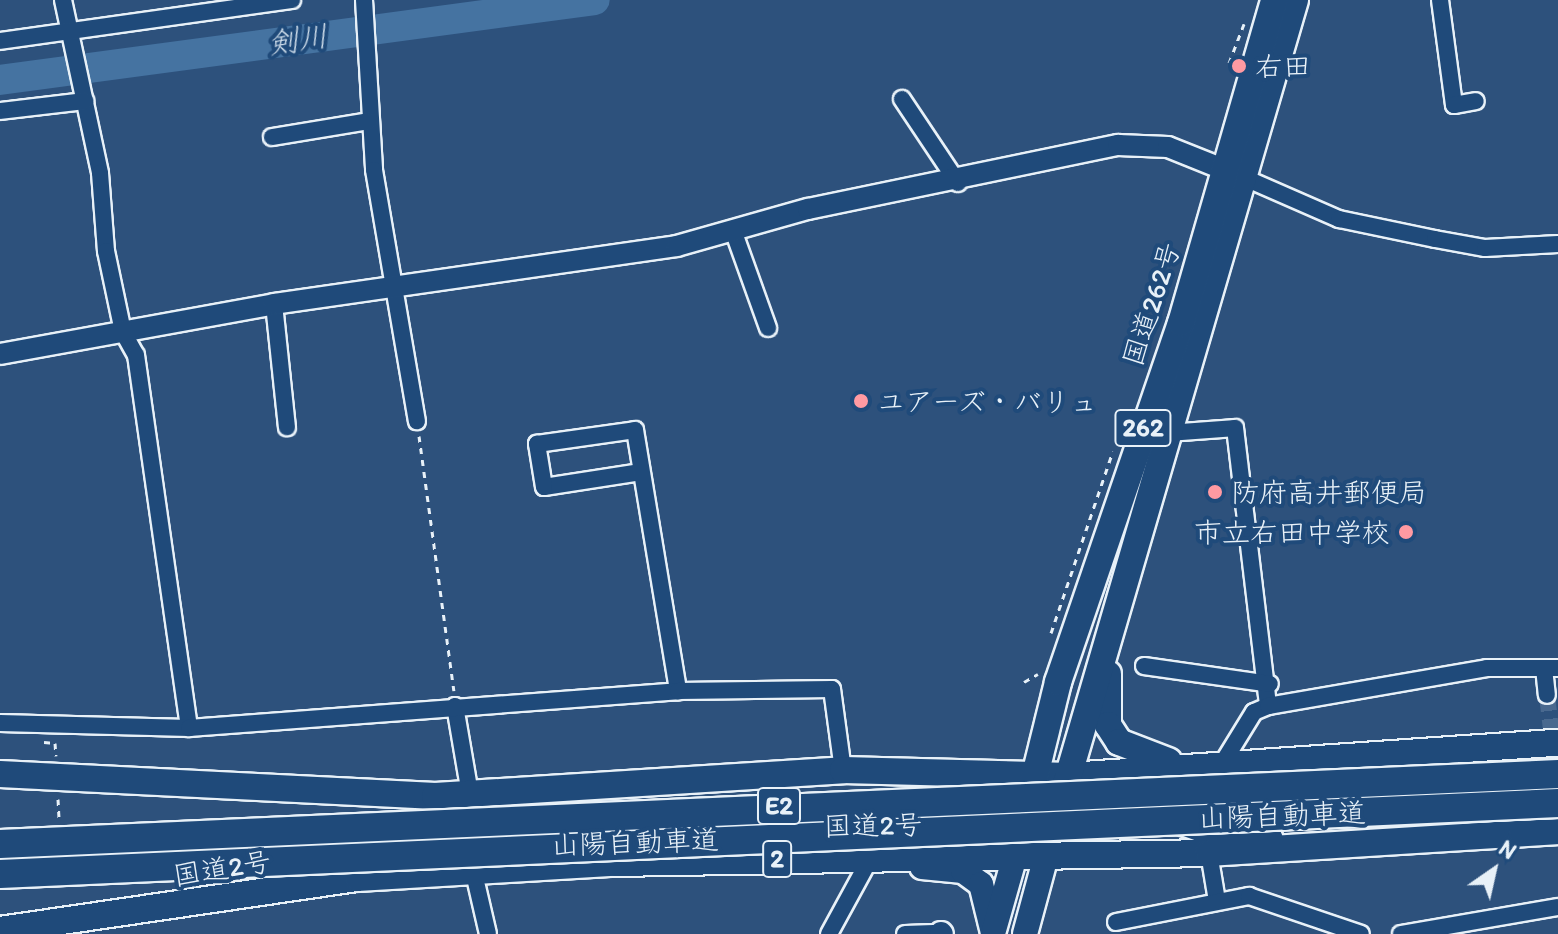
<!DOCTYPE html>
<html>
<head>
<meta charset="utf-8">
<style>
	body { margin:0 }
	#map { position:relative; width:1558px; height:934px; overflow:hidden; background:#2d517c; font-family:Itim,"Klee One",sans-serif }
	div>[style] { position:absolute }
	.river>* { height:30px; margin:-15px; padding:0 15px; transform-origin:15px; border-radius:15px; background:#4573a1 }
	.minor-tunnel>* { height:16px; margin-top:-8px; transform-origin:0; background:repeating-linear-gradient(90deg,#49698f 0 16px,transparent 0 24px) }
	.path>* { height:3px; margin-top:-1.5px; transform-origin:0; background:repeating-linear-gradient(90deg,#e8f1f8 0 6px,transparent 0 12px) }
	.roads { filter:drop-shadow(2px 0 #e8f1f8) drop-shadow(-2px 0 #e8f1f8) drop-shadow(0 2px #e8f1f8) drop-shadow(0 -2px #e8f1f8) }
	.minor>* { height:16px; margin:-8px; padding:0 8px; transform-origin:8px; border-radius:8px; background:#1f4a7a }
	.tertiary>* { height:20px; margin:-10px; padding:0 10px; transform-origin:10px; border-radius:10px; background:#1f4a7a }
	.secondary>* { height:22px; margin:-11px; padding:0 11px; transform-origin:11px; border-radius:11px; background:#1f4a7a }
	.primary>* { height:24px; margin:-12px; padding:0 12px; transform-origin:12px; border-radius:12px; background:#1f4a7a }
	.trunk>* { height:26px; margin:-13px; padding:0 13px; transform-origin:13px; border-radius:13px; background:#1f4a7a }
	.bridges { filter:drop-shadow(2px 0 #e8f1f8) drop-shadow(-2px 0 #e8f1f8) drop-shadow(0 2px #e8f1f8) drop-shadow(0 -2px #e8f1f8) }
	.motorway-bridge>* { height:28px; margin:-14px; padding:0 14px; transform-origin:14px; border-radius:14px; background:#1f4a7a }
	.dots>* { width:22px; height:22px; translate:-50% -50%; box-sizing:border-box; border:4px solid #1f4a7a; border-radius:50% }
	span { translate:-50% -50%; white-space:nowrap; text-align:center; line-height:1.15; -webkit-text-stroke:8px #1f4a7a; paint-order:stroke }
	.shield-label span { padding:2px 6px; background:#1f4a7a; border:2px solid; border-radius:6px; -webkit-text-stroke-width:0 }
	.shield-label { font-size:26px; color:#e8f1f8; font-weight:700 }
	.poi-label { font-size:28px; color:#e8f1f8 }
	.left { translate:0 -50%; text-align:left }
	.right { translate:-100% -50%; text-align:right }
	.street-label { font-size:28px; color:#e8f1f8 }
	.water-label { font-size:30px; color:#d0deeb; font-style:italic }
	.north { position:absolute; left:1454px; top:830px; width:80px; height:80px; -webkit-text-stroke:6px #1f4a7a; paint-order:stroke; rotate:34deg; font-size:22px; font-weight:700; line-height:32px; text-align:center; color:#e8f1f8 }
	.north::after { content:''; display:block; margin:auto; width:28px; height:36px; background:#e8f1f8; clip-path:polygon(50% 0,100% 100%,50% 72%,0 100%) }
</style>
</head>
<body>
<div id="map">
	<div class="river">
		<i style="left:0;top:80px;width:600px;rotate:-7.66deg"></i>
	</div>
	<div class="minor-tunnel">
		<i style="left:1547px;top:695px;width:88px;rotate:83.4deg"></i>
	</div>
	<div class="path">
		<i style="left:1229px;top:63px;width:42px;rotate:-69deg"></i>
		<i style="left:419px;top:436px;width:257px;rotate:82.2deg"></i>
		<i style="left:1051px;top:633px;width:192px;rotate:-71.2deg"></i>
		<i style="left:1024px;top:682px;width:16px;rotate:-30deg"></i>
		<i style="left:44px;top:742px;width:11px;rotate:5deg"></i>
		<i style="left:55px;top:743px;width:13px;rotate:86deg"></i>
		<i style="left:58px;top:799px;width:20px;rotate:87deg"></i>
	</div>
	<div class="roads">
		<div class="minor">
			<i style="left:63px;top:0;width:177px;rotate:77.9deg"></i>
			<i style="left:100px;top:173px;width:78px;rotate:85.6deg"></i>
			<i style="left:106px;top:251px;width:83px;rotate:78.1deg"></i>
			<i style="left:123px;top:332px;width:26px;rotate:61deg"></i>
			<i style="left:136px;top:355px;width:377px;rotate:81.9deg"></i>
			<i style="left:364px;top:0;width:170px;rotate:86.6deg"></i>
			<i style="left:374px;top:170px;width:255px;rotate:80.3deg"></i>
			<i style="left:1440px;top:0;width:106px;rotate:82.4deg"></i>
			<i style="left:1454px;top:105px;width:22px;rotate:-10deg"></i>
			<i style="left:0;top:41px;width:295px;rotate:-8deg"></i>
			<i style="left:902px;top:99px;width:101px;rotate:56.3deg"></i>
			<i style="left:0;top:111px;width:86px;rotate:-6.7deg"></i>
			<i style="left:272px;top:137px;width:99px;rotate:-9.3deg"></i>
			<i style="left:1245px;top:178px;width:103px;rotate:23.6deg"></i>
			<i style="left:1339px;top:219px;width:98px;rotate:11.8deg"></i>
			<i style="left:1435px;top:239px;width:51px;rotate:10.2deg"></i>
			<i style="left:1485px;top:248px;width:73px;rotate:-3.1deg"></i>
			<i style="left:733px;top:230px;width:104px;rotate:70.3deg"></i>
			<i style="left:274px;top:304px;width:124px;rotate:84deg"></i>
			<i style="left:1169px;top:433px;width:66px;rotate:-4.3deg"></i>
			<i style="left:1235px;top:428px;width:280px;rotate:83.2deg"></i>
			<i style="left:641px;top:472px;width:98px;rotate:171.2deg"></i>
			<i style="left:544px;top:487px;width:44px;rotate:-99.2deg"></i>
			<i style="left:537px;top:444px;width:99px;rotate:-8.1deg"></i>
			<i style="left:635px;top:430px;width:265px;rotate:80.6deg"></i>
			<i style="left:1144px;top:666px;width:127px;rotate:8.1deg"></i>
			<i style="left:1544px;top:668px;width:27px;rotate:84deg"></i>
			<i style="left:455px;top:706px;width:77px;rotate:80.3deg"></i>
			<i style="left:0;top:723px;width:189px;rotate:1.5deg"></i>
			<i style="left:189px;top:728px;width:490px;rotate:-4.3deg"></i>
			<i style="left:678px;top:691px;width:154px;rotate:-0.7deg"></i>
			<i style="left:832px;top:689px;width:82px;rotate:82.3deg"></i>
			<i style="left:1222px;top:764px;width:61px;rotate:-58.4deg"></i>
			<i style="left:1254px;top:712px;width:15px;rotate:-23deg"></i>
			<i style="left:1268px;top:706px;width:222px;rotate:-9.8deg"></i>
			<i style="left:1487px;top:668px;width:71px"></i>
			<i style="left:1209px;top:853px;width:49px;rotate:80.5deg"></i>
			<i style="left:476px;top:882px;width:53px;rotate:77deg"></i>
			<i style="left:1116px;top:922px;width:136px;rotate:-11.1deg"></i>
			<i style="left:1249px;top:896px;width:118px;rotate:18.7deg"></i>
			<i style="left:829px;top:934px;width:88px;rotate:-61.4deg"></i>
			<i style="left:905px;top:934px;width:36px;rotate:-2deg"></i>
			<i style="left:1401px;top:934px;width:159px;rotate:-9.8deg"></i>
		</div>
		<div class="tertiary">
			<i style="left:0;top:354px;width:279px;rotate:-10.3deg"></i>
			<i style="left:274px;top:304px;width:407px;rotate:-8.2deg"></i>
			<i style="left:677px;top:246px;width:136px;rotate:-15.8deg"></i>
			<i style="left:808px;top:209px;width:317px;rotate:-11.7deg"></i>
			<i style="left:1118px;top:145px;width:50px;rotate:2.3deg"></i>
			<i style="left:1168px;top:147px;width:75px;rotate:21.8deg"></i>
		</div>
		<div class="secondary">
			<i style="left:941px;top:933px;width:1px;rotate:45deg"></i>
		</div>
		<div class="primary">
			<i style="left:922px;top:867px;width:41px;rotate:5.6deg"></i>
			<i style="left:963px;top:871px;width:22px;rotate:36deg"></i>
			<i style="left:981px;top:884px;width:50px;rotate:76.2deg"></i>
			<i style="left:994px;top:930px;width:77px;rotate:-74.2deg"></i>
			<i style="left:1025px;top:934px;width:81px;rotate:-74.9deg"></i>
		</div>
		<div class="trunk">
			<i style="left:1108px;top:674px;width:51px;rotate:90deg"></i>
			<i style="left:1108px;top:725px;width:20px;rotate:57deg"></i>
			<i style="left:1119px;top:742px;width:53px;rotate:21.2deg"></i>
			<i style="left:0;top:774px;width:436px;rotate:2.9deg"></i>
			<i style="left:435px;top:796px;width:409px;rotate:-3.6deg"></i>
			<i style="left:843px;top:770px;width:226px;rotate:1.5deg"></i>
			<i style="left:1069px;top:776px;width:490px;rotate:-3.9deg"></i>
			<i style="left:1064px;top:791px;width:824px;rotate:-73.72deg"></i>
			<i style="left:1096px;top:792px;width:112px;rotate:19.2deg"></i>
			<i style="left:1202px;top:829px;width:68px;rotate:7.7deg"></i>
			<i style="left:1017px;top:848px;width:171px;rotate:-76.1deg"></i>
			<i style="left:1058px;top:682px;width:379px;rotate:-71.1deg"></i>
			<i style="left:1181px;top:323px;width:336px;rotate:-73.9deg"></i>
			<i style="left:0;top:930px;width:362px;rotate:-8.3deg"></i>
			<i style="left:358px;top:878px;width:256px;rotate:-3.4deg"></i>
			<i style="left:614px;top:863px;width:595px;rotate:-0.96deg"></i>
			<i style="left:1209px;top:853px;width:350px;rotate:-3.6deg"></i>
		</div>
	</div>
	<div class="bridges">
		<div class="motorway-bridge">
			<i style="left:0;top:844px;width:1560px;rotate:-2.57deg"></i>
			<i style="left:0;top:874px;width:1560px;rotate:-2.61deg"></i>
		</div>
	</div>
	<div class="dots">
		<i style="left:1239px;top:66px;background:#ff9aa2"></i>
		<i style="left:861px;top:401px;background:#ff9aa2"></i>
		<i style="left:1215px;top:492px;background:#ff9aa2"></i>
		<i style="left:1406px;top:532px;background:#ff9aa2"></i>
	</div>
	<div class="shield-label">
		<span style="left:1143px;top:428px">262</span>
		<span style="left:779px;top:806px">E2</span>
		<span style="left:777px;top:859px">2</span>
	</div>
	<div class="poi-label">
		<span class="left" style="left:1255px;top:66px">右田</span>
		<span class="left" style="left:877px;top:401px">ユアーズ・バリュ</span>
		<span class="left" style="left:1231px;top:492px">防府高井郵便局</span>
		<span class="right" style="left:1390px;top:532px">市立右田中学校</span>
	</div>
	<div class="street-label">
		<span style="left:1151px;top:304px;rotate:-72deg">国道262号</span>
		<span style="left:1282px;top:815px;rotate:-2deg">山陽自動車道</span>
		<span style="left:873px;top:825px;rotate:-1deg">国道2号</span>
		<span style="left:635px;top:842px;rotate:-2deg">山陽自動車道</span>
		<span style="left:222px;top:868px;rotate:-9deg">国道2号</span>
	</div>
	<div class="water-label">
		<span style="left:298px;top:40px;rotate:-8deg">剣川</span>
	</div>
	<div class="north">N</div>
</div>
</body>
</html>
